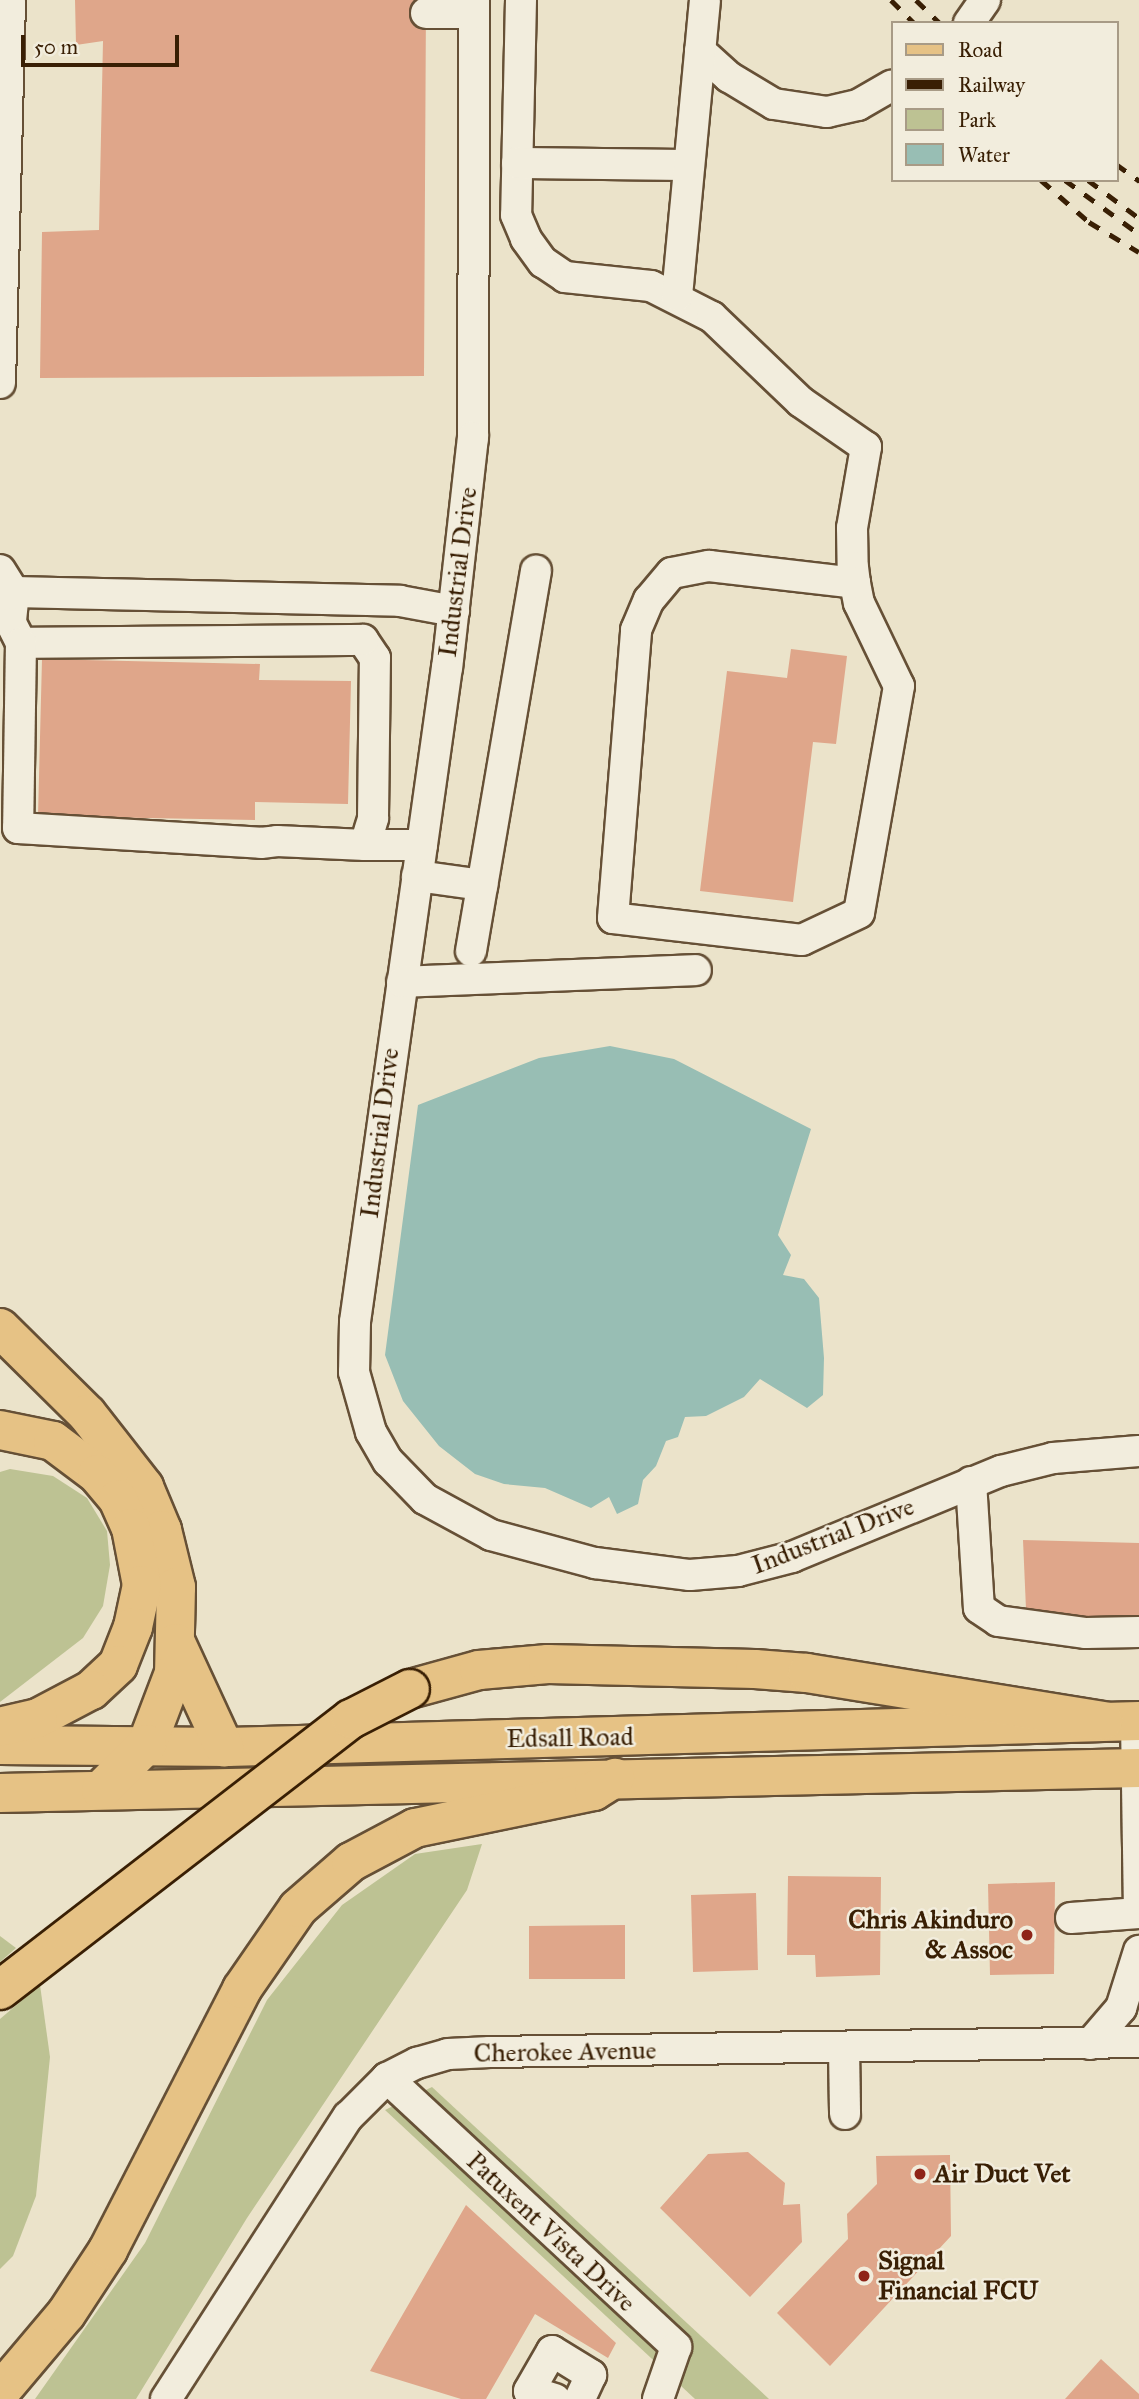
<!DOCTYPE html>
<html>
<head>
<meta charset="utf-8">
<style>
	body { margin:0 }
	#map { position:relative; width:1139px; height:2399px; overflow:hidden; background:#ebe3ca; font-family:"IM FELL Great Primer",serif }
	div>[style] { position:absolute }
	.green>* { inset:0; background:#bdc293 }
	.water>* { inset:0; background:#98beb4 }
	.building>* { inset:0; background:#dfa68a }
	.roads { filter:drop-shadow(2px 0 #665036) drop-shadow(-2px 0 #665036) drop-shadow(0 2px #665036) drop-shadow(0 -2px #665036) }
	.minor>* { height:30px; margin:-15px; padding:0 15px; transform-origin:15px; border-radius:15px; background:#f2eddd }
	.major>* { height:38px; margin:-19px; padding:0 19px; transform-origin:19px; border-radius:19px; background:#e6c285 }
	.highway>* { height:38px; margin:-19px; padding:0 19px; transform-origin:19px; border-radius:19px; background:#e6c285 }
	.rail>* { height:5px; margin-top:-2.5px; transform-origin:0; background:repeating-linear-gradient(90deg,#391f04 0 12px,transparent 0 24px) }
	.bridges { filter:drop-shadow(2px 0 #391f04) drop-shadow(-2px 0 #391f04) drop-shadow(0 2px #391f04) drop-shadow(0 -2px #391f04) }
	.highway-bridge>* { height:38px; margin:-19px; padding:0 19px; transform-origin:19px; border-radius:19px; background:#e6c285 }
	.dots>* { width:19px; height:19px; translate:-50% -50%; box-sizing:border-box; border:4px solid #f2eddd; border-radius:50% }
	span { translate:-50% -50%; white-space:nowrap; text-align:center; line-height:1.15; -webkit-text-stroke:5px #f2eddd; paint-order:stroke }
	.street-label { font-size:26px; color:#391f04 }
	.poi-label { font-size:26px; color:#391f04; font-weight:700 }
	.right { translate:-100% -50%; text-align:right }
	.left { translate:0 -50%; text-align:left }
	.legend { position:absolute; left:891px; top:21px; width:228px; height:161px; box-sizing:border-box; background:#f2eddd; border:2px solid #a89b86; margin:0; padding:9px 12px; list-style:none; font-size:21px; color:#391f04 }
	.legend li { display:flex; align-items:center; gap:14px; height:35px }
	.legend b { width:35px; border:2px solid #a89b86 }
	.scale { position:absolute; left:21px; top:35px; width:158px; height:32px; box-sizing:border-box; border:4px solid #391f04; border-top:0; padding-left:9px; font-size:21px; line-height:24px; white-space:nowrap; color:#391f04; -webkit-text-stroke:5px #f2eddd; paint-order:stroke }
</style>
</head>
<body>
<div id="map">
	<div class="green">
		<i style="clip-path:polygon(10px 1469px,53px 1476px,87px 1498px,107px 1531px,110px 1565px,103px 1606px,83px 1638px,0 1702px,0 1472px)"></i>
		<i style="clip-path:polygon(482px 1844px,467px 1890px,247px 2218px,136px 2399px,35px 2399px,145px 2243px,267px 2000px,342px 1905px,415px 1854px)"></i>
		<i style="clip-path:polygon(0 1936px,16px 1948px,0 1962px)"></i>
		<i style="clip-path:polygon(40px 1985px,50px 2057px,36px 2196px,13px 2256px,0 2269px,0 2019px)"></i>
		<i style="clip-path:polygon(432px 2087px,769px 2399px,695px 2399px,385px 2110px)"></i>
	</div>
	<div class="water">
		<i style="clip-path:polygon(610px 1046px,674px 1059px,811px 1129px,778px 1235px,791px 1255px,783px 1275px,804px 1279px,819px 1298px,824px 1358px,823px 1395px,807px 1408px,760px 1379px,744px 1397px,706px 1416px,685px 1417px,678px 1437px,666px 1441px,656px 1466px,643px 1480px,638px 1504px,617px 1514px,609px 1497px,591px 1508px,545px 1488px,504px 1484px,475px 1474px,439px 1446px,403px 1401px,385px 1355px,418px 1105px,539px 1058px)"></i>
	</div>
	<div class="building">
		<i style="clip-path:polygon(75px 0,426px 0,424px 376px,40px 378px,42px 232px,99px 230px,103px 41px,76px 45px)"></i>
		<i style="clip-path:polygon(791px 649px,847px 656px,836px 744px,813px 742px,793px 902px,700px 891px,727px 671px,787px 678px)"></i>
		<i style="clip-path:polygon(42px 659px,260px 664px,259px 680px,351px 681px,348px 804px,255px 802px,255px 820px,38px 816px)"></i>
		<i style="clip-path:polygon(1023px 1540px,1139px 1543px,1139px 1622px,1097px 1622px,1026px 1609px)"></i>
		<i style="clip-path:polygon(788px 1876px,881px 1877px,880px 1975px,816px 1977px,815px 1955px,787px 1955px)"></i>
		<i style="clip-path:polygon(1055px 1882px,1054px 1974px,990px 1975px,988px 1884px)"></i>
		<i style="clip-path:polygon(756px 1893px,758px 1970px,693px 1972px,691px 1895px)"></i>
		<i style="clip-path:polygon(625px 1925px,625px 1979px,529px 1979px,529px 1926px)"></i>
		<i style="clip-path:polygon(748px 2152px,785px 2183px,783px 2205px,800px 2204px,802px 2242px,750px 2297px,660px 2208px,708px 2154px)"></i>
		<i style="clip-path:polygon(950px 2155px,951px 2236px,830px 2366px,777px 2313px,848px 2239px,847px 2214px,877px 2184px,876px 2156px)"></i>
		<i style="clip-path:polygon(466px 2205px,616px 2343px,608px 2358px,535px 2314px,486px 2399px,461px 2399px,370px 2371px)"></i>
		<i style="clip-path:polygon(1101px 2359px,1139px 2394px,1139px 2399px,1065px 2399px)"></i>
	</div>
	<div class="roads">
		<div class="minor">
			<i style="left:474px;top:0;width:437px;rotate:90.1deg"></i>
			<i style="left:473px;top:437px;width:231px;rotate:96.4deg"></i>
			<i style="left:447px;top:667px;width:661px;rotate:98deg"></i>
			<i style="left:355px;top:1322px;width:50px;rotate:91.1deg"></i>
			<i style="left:354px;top:1372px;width:62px;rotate:74.2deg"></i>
			<i style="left:371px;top:1432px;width:34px;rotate:60deg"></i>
			<i style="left:388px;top:1461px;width:53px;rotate:45.8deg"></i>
			<i style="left:425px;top:1499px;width:75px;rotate:28.6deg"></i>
			<i style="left:491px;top:1535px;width:108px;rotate:15.1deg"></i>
			<i style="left:595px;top:1563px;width:96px;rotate:7.2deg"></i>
			<i style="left:690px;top:1575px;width:48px;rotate:-4.8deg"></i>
			<i style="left:738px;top:1571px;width:56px;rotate:-14.5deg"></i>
			<i style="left:792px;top:1557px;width:226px;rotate:-22.4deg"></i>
			<i style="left:1001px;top:1471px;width:54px;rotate:-14deg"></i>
			<i style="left:1053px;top:1458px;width:86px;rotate:-4.7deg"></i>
			<i style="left:521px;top:0;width:215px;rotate:91.3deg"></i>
			<i style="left:516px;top:215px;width:26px;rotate:67deg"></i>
			<i style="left:526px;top:239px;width:29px;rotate:54deg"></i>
			<i style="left:543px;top:262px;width:27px;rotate:34deg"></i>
			<i style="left:565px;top:277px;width:86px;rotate:6deg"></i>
			<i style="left:651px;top:286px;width:68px;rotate:26.9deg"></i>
			<i style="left:712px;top:317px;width:123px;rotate:43.7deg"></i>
			<i style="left:801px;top:402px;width:79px;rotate:34.7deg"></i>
			<i style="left:866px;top:447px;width:82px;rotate:99.8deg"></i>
			<i style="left:852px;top:528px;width:39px;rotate:89deg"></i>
			<i style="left:853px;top:567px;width:16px;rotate:83deg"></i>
			<i style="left:855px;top:583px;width:20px;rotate:79deg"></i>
			<i style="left:859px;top:603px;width:92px;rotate:64.3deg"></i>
			<i style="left:899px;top:686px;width:230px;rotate:100deg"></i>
			<i style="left:859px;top:913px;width:63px;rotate:154.7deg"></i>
			<i style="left:802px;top:940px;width:190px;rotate:-173.4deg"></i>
			<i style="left:613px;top:918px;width:289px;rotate:-85.4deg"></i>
			<i style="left:636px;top:630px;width:33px;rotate:-67deg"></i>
			<i style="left:649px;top:600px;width:35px;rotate:-50deg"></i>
			<i style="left:672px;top:573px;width:38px;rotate:-11deg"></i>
			<i style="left:709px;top:566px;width:147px;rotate:6.6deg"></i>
			<i style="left:426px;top:13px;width:48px"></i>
			<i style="left:969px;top:23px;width:28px;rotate:-55deg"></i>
			<i style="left:700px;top:51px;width:39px;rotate:42deg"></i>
			<i style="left:729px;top:77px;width:52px;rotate:31deg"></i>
			<i style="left:774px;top:104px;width:54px;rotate:8.6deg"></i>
			<i style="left:827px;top:112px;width:32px;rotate:-13deg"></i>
			<i style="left:858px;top:105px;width:39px;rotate:-30deg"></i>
			<i style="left:517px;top:163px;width:172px;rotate:0.7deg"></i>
			<i style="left:677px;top:296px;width:297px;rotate:-84.6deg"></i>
			<i style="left:0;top:383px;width:383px;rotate:-88.5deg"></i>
			<i style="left:0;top:570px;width:26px;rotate:58deg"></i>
			<i style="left:14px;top:592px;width:386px;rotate:1.3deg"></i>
			<i style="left:400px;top:601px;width:55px;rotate:10.5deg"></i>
			<i style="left:14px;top:592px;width:31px;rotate:96deg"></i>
			<i style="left:11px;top:623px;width:22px;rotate:63deg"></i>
			<i style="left:365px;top:845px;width:28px;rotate:-73deg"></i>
			<i style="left:373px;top:818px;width:160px;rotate:-89.3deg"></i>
			<i style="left:375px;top:658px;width:22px;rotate:-124deg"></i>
			<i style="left:363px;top:640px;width:342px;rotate:179.5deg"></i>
			<i style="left:21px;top:643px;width:185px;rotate:90.9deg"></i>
			<i style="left:18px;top:828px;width:243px;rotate:3.5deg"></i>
			<i style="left:261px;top:843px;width:16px;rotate:-7deg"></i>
			<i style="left:277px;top:841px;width:88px;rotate:2.6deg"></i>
			<i style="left:365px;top:845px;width:57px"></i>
			<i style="left:417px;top:876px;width:66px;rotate:7.9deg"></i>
			<i style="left:471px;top:951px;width:386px;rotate:-80.3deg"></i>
			<i style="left:402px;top:982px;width:294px;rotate:-2.3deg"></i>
			<i style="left:971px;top:1482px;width:126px;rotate:86.4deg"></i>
			<i style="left:979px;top:1608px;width:23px;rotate:34deg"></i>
			<i style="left:998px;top:1621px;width:89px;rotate:7.8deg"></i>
			<i style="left:1086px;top:1633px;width:53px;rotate:-1.1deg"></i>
			<i style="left:1136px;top:1721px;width:185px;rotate:89.1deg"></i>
			<i style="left:1071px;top:1918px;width:68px;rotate:-4.2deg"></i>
			<i style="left:1090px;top:2044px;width:48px;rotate:-49.3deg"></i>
			<i style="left:1121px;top:2008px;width:60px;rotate:-72.5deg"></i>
			<i style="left:844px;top:2048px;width:66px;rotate:89.1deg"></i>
			<i style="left:387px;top:2078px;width:395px;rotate:42.9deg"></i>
			<i style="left:676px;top:2347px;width:55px;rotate:109.1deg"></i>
			<i style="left:166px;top:2399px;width:336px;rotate:-57.2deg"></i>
			<i style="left:348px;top:2117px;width:55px;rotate:-45deg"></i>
			<i style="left:387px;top:2078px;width:34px;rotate:-27deg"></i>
			<i style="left:417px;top:2063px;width:32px;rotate:-16deg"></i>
			<i style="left:448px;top:2054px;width:42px;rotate:-2.7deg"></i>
			<i style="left:490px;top:2052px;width:649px;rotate:-0.88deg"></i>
			<i style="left:555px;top:2399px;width:27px;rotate:-163deg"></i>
			<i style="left:529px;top:2391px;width:46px;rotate:-60.1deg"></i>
			<i style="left:552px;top:2351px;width:46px;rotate:31.6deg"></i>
			<i style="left:591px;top:2375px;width:26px;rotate:115deg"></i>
		</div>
		<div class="major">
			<i style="left:0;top:1745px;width:228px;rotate:0.5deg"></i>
			<i style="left:228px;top:1747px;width:911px;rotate:-1.63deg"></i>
			<i style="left:0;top:1793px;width:1139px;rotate:-1.26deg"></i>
		</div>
		<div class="highway">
			<i style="left:0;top:1328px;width:122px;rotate:44.7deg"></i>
			<i style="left:87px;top:1414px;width:93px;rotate:52deg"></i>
			<i style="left:144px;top:1487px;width:47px;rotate:67.3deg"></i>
			<i style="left:162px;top:1530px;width:59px;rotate:76.2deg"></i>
			<i style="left:176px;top:1587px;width:86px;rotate:91.3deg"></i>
			<i style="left:174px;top:1673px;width:76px;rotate:110.8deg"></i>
			<i style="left:147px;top:1744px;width:65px;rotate:135deg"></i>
			<i style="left:0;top:1430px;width:54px;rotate:11.7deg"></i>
			<i style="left:53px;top:1441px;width:55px;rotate:36.9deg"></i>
			<i style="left:97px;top:1474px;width:33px;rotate:50deg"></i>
			<i style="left:118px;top:1499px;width:32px;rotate:66deg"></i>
			<i style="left:131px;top:1528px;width:58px;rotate:79.1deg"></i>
			<i style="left:142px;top:1585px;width:43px;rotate:102.1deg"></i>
			<i style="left:133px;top:1627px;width:41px;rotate:111.5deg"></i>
			<i style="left:118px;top:1665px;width:37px;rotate:137deg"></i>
			<i style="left:91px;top:1690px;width:60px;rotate:152.2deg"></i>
			<i style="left:38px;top:1718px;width:39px;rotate:167deg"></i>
			<i style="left:176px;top:1643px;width:115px;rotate:65.2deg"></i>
			<i style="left:410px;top:1689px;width:72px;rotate:-15.4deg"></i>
			<i style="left:479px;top:1670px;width:69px;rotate:-5deg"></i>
			<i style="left:548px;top:1664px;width:207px;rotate:1.4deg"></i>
			<i style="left:755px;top:1669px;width:52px;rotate:4.4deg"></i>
			<i style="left:807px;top:1673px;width:300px;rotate:9.2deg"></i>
			<i style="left:0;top:2392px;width:102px;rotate:-49.8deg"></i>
			<i style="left:66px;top:2314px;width:77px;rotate:-56.7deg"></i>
			<i style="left:108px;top:2250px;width:293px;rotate:-62.8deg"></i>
			<i style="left:242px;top:1989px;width:98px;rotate:-55.3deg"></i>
			<i style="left:298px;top:1908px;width:70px;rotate:-41deg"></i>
			<i style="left:351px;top:1862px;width:72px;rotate:-28deg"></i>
			<i style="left:415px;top:1828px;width:183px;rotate:-11.7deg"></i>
			<i style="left:594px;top:1791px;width:25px;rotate:-32deg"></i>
		</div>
	</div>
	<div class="rail">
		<i style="left:891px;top:0;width:33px;rotate:45deg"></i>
		<i style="left:916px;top:0;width:33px;rotate:44deg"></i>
		<i style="left:1116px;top:164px;width:29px;rotate:36deg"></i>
		<i style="left:1041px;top:180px;width:64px;rotate:41.2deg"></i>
		<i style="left:1089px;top:222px;width:58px;rotate:31deg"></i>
		<i style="left:1065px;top:180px;width:92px;rotate:36.1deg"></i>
		<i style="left:1088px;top:180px;width:64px;rotate:36.7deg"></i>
	</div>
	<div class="bridges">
		<div class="highway-bridge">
			<i style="left:0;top:1990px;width:443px;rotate:-37.7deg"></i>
			<i style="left:351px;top:1719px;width:66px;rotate:-27deg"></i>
		</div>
	</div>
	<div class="dots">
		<i style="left:1027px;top:1935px;background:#8f2418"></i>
		<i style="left:920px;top:2174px;background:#8f2418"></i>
		<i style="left:864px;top:2276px;background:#8f2418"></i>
	</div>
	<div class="street-label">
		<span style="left:458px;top:572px;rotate:-83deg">Industrial Drive</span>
		<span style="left:380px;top:1133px;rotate:-83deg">Industrial Drive</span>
		<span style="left:833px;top:1536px;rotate:-21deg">Industrial Drive</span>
		<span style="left:570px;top:1738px;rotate:-1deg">Edsall Road</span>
		<span style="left:565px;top:2052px;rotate:-1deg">Cherokee Avenue</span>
		<span style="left:551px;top:2232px;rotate:43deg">Patuxent Vista Drive</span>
	</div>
	<div class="poi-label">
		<span class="right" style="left:1013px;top:1935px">Chris Akinduro<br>&amp; Assoc</span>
		<span class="left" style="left:934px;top:2174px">Air Duct Vet</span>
		<span class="left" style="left:878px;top:2276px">Signal<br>Financial FCU</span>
	</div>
	<ul class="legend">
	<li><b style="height:9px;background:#e6c285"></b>Road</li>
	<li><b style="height:9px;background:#391f04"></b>Railway</li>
	<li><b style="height:19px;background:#bdc293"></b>Park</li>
	<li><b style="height:19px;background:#98beb4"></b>Water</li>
	</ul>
	<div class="scale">50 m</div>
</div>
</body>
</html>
